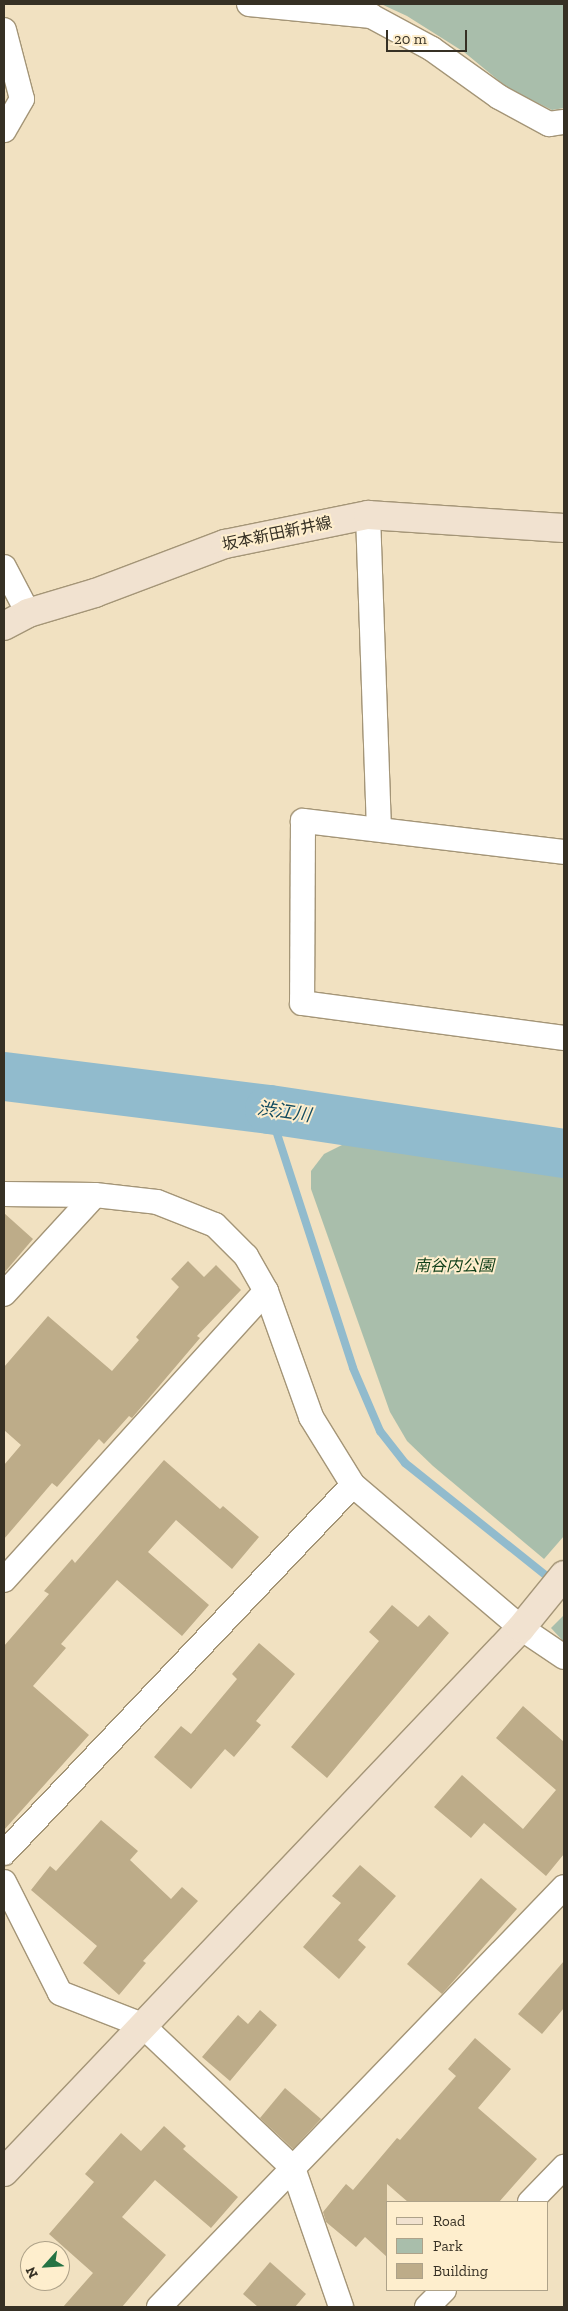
<!DOCTYPE html>
<html>
<head>
<meta charset="utf-8">
<style>
	body { margin:0 }
	#map { position:relative; width:568px; height:2311px; overflow:hidden; background:#f1e1c1; font-family:"Zilla Slab","Noto Sans JP",serif }
	div>[style] { position:absolute }
	.green>* { inset:0; background:#a9beab }
	.stream>* { height:8px; margin:-4px; padding:0 4px; transform-origin:4px; border-radius:4px; background:#91bbcd }
	.river>* { height:49px; margin:-24.5px; padding:0 24.5px; transform-origin:24.5px; border-radius:24.5px; background:#91bbcd }
	.building>* { inset:0; background:#bdac89 }
	.roads { filter:drop-shadow(1px 0 #a49577) drop-shadow(-1px 0 #a49577) drop-shadow(0 1px #a49577) drop-shadow(0 -1px #a49577) }
	.street>* { height:24px; margin:-12px; padding:0 12px; transform-origin:12px; border-radius:12px; background:#fff }
	.secondary>* { height:28px; margin:-14px; padding:0 14px; transform-origin:14px; border-radius:14px; background:#f1e2d0 }
	span { translate:-50% -50%; white-space:nowrap; text-align:center; line-height:1.15; -webkit-text-stroke:4px #feeecd; paint-order:stroke }
	.street-label { font-size:16px; color:#363024 }
	.park-label { font-size:16px; color:#103f19; font-style:italic }
	.water-label { font-size:18px; color:#124b5f; font-style:italic }
	.frame { position:absolute; inset:0; border:5px solid #363024; pointer-events:none }
	.legend { position:absolute; left:386px; top:2201px; width:162px; height:90px; box-sizing:border-box; background:#feeecd; border:1px solid #aea289; margin:0; padding:6px 9px; list-style:none; font-size:15px; color:#363024 }
	.legend li { display:flex; align-items:center; gap:10px; height:25px }
	.legend b { width:25px; border:1px solid #aea289 }
	.north { position:absolute; left:20px; top:2241px; width:50px; height:50px; box-sizing:border-box; background:#feeecd; border:1px solid #aea289; border-radius:50%; rotate:244deg; font-size:14px; font-weight:700; line-height:20px; text-align:center; color:#363024 }
	.north::after { content:''; display:block; margin:auto; width:18px; height:22px; background:#257343; clip-path:polygon(50% 0,100% 100%,50% 72%,0 100%) }
	.scale { position:absolute; left:386px; top:30px; width:81px; height:22px; box-sizing:border-box; border:2px solid #363024; border-top:0; padding-left:6px; font-size:15px; line-height:18px; white-space:nowrap; color:#363024; -webkit-text-stroke:4px #feeecd; paint-order:stroke }
</style>
</head>
<body>
<div id="map">
	<div class="green">
		<i style="clip-path:polygon(381px 4px,564px 4px,564px 108px,552px 110px,509px 89px,464px 52px,407px 16px)"></i>
		<i style="clip-path:polygon(356px 1138px,564px 1169px,564px 1536px,544px 1559px,433px 1466px,407px 1441px,390px 1412px,311px 1189px,311px 1171px,324px 1154px)"></i>
		<i style="clip-path:polygon(564px 1615px,564px 1642px,551px 1628px)"></i>
	</div>
	<div class="stream">
		<i style="left:269px;top:1109px;width:272px;rotate:72deg"></i>
		<i style="left:353px;top:1368px;width:69px;rotate:66.8deg"></i>
		<i style="left:380px;top:1431px;width:41px;rotate:52deg"></i>
		<i style="left:405px;top:1463px;width:189px;rotate:38.6deg"></i>
	</div>
	<div class="river">
		<i style="left:4px;top:1076px;width:267px;rotate:7.1deg"></i>
		<i style="left:269px;top:1109px;width:298px;rotate:8.5deg"></i>
	</div>
	<div class="building">
		<i style="clip-path:polygon(4px 1213px,33px 1239px,4px 1273px)"></i>
		<i style="clip-path:polygon(188px 1261px,204px 1277px,216px 1265px,241px 1290px,197px 1336px,200px 1338px,132px 1418px,129px 1416px,104px 1444px,99px 1439px,57px 1487px,52px 1483px,4px 1539px,4px 1465px,21px 1445px,4px 1430px,4px 1367px,48px 1316px,112px 1371px,139px 1340px,136px 1337px,179px 1287px,171px 1279px)"></i>
		<i style="clip-path:polygon(164px 1460px,220px 1509px,223px 1506px,259px 1537px,232px 1569px,176px 1520px,148px 1552px,209px 1605px,182px 1636px,117px 1580px,61px 1644px,66px 1648px,33px 1686px,89px 1735px,4px 1830px,4px 1646px,49px 1594px,44px 1591px,72px 1559px,75px 1563px)"></i>
		<i style="clip-path:polygon(392px 1605px,418px 1627px,429px 1615px,449px 1633px,327px 1778px,291px 1747px,379px 1641px,369px 1632px)"></i>
		<i style="clip-path:polygon(259px 1643px,295px 1674px,256px 1721px,261px 1725px,234px 1757px,225px 1749px,191px 1789px,154px 1757px,181px 1726px,191px 1734px,237px 1679px,232px 1674px)"></i>
		<i style="clip-path:polygon(523px 1706px,564px 1742px,564px 1854px,546px 1876px,484px 1823px,471px 1838px,434px 1807px,462px 1775px,523px 1829px,556px 1790px,496px 1738px)"></i>
		<i style="clip-path:polygon(101px 1820px,138px 1851px,130px 1860px,171px 1899px,182px 1887px,198px 1901px,143px 1961px,146px 1963px,119px 1995px,83px 1963px,97px 1946px,31px 1890px,50px 1866px,56px 1871px)"></i>
		<i style="clip-path:polygon(360px 1865px,396px 1896px,358px 1940px,366px 1947px,339px 1979px,303px 1947px,341px 1903px,332px 1896px)"></i>
		<i style="clip-path:polygon(481px 1878px,517px 1909px,442px 1994px,407px 1964px)"></i>
		<i style="clip-path:polygon(564px 1961px,564px 2008px,542px 2034px,518px 2014px)"></i>
		<i style="clip-path:polygon(260px 2010px,277px 2025px,230px 2081px,202px 2057px,238px 2015px,248px 2024px)"></i>
		<i style="clip-path:polygon(475px 2038px,511px 2069px,478px 2108px,537px 2159px,499px 2202px,408px 2202px,387px 2184px,387px 2257px,365px 2237px,356px 2247px,326px 2222px,323px 2212px,346px 2184px,353px 2190px,397px 2138px,400px 2140px,456px 2076px,448px 2069px)"></i>
		<i style="clip-path:polygon(285px 2088px,321px 2119px,293px 2149px,260px 2118px)"></i>
		<i style="clip-path:polygon(164px 2126px,186px 2146px,183px 2149px,238px 2197px,211px 2228px,155px 2180px,122px 2217px,166px 2255px,122px 2307px,63px 2307px,93px 2273px,49px 2234px,94px 2182px,85px 2174px,121px 2133px,141px 2151px)"></i>
		<i style="clip-path:polygon(270px 2262px,306px 2294px,295px 2307px,258px 2307px,243px 2294px)"></i>
	</div>
	<div class="roads">
		<div class="street">
			<i style="left:249px;top:4px;width:123px;rotate:5.6deg"></i>
			<i style="left:371px;top:16px;width:69px;rotate:28.4deg"></i>
			<i style="left:432px;top:49px;width:82px;rotate:35.6deg"></i>
			<i style="left:499px;top:97px;width:57px;rotate:28.4deg"></i>
			<i style="left:549px;top:124px;width:15px;rotate:-8deg"></i>
			<i style="left:4px;top:30px;width:71px;rotate:75.4deg"></i>
			<i style="left:22px;top:99px;width:36px;rotate:120deg"></i>
			<i style="left:368px;top:515px;width:314px;rotate:88deg"></i>
			<i style="left:4px;top:567px;width:52px;rotate:62.4deg"></i>
			<i style="left:564px;top:852px;width:263px;rotate:-173.2deg"></i>
			<i style="left:303px;top:821px;width:182px;rotate:90.3deg"></i>
			<i style="left:302px;top:1003px;width:264px;rotate:7.6deg"></i>
			<i style="left:4px;top:1194px;width:91px;rotate:0.6deg"></i>
			<i style="left:95px;top:1195px;width:62px;rotate:6.4deg"></i>
			<i style="left:157px;top:1202px;width:62px;rotate:21.6deg"></i>
			<i style="left:215px;top:1225px;width:44px;rotate:45deg"></i>
			<i style="left:246px;top:1256px;width:40px;rotate:60.3deg"></i>
			<i style="left:266px;top:1291px;width:134px;rotate:70.3deg"></i>
			<i style="left:311px;top:1417px;width:80px;rotate:58.3deg"></i>
			<i style="left:353px;top:1485px;width:221px;rotate:40.4deg"></i>
			<i style="left:521px;top:1628px;width:52px;rotate:34deg"></i>
			<i style="left:4px;top:1294px;width:134px;rotate:-47.4deg"></i>
			<i style="left:4px;top:1580px;width:390px;rotate:-47.8deg"></i>
			<i style="left:4px;top:1853px;width:507px;rotate:-46.52deg"></i>
			<i style="left:4px;top:1882px;width:124px;rotate:63.2deg"></i>
			<i style="left:60px;top:1993px;width:88px;rotate:21.3deg"></i>
			<i style="left:142px;top:2025px;width:208px;rotate:43.4deg"></i>
			<i style="left:293px;top:2168px;width:147px;rotate:70.9deg"></i>
			<i style="left:530px;top:2202px;width:49px;rotate:-45.8deg"></i>
			<i style="left:159px;top:2307px;width:583px;rotate:-46.04deg"></i>
			<i style="left:427px;top:2307px;width:24px;rotate:-45deg"></i>
		</div>
		<div class="secondary">
			<i style="left:4px;top:626px;width:27px;rotate:-28deg"></i>
			<i style="left:28px;top:613px;width:70px;rotate:-16.6deg"></i>
			<i style="left:95px;top:593px;width:139px;rotate:-20.7deg"></i>
			<i style="left:225px;top:544px;width:146px;rotate:-11.5deg"></i>
			<i style="left:368px;top:515px;width:196px;rotate:3.8deg"></i>
			<i style="left:4px;top:2172px;width:750px;rotate:-46.46deg"></i>
			<i style="left:521px;top:1628px;width:68px;rotate:-50.9deg"></i>
		</div>
	</div>
	<div class="street-label">
		<span style="left:277px;top:534px;rotate:-12deg">坂本新田新井線</span>
	</div>
	<div class="park-label">
		<span style="left:454px;top:1266px">南谷内公園</span>
	</div>
	<div class="water-label">
		<span style="left:284px;top:1112px;rotate:8deg">渋江川</span>
	</div>
	<div class="frame"></div>
	<ul class="legend">
	<li><b style="height:6px;background:#f1e2d0"></b>Road</li>
	<li><b style="height:14px;background:#a9beab"></b>Park</li>
	<li><b style="height:14px;background:#bdac89"></b>Building</li>
	</ul>
	<div class="north">N</div>
	<div class="scale">20 m</div>
</div>
</body>
</html>
